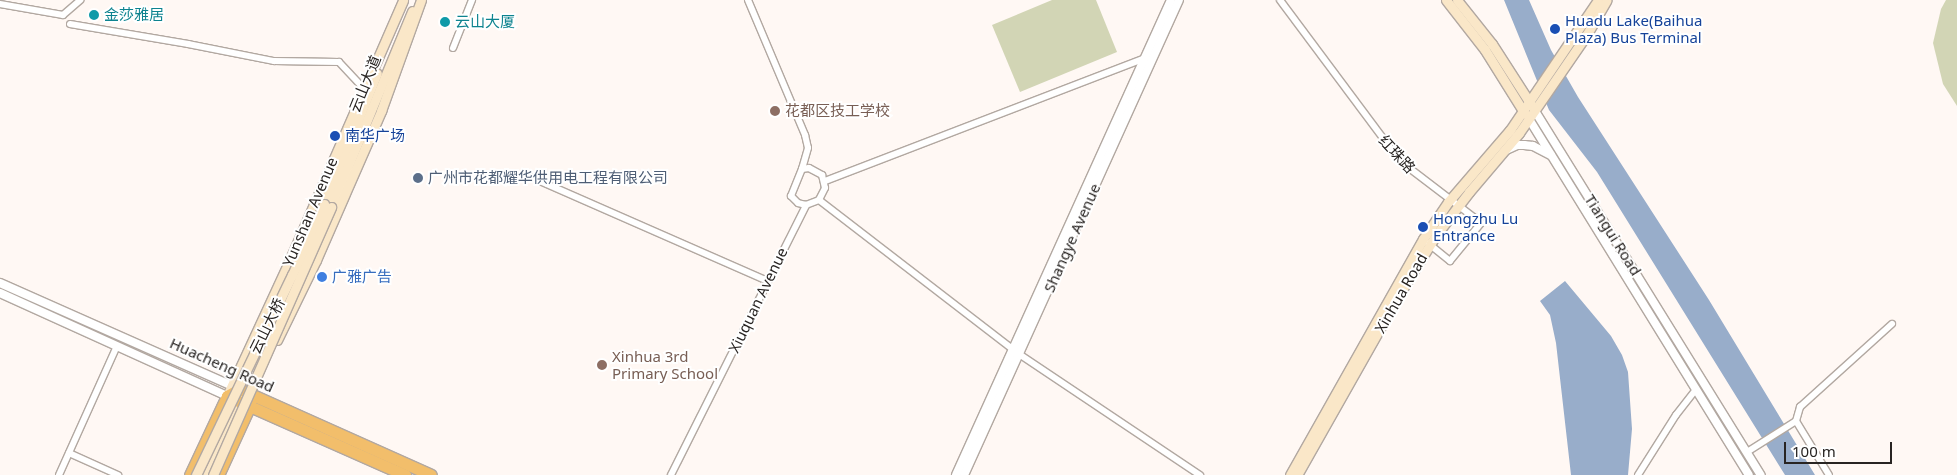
<!DOCTYPE html>
<html>
<head>
<meta charset="utf-8">
<style>
	body { margin:0 }
	#map { position:relative; width:1957px; height:475px; overflow:hidden; background:#fff8f4; font-family:"Noto Sans","Noto Sans SC",sans-serif }
	div>[style] { position:absolute }
	.green>* { inset:0; background:#d2d5b5 }
	.water>* { inset:0; background:#98adca }
	.roads { filter:drop-shadow(1px 0 #b2a8a1) drop-shadow(-1px 0 #b2a8a1) drop-shadow(0 1px #b2a8a1) drop-shadow(0 -1px #b2a8a1) }
	.minor>* { height:6px; margin:-3px; padding:0 3px; transform-origin:3px; border-radius:3px; background:#fff }
	.tertiary>* { height:8px; margin:-4px; padding:0 4px; transform-origin:4px; border-radius:4px; background:#fff }
	.secondary>* { height:9px; margin:-4.5px; padding:0 4.5px; transform-origin:4.5px; border-radius:4.5px; background:#fae7c8 }
	.trunk>* { height:11px; margin:-5.5px; padding:0 5.5px; transform-origin:5.5px; border-radius:5.5px; background:#f2be6b }
	.bridges { filter:drop-shadow(1px 0 #b2a8a1) drop-shadow(-1px 0 #b2a8a1) drop-shadow(0 1px #b2a8a1) drop-shadow(0 -1px #b2a8a1) }
	.secondary-bridge>* { height:9px; margin:-4.5px; padding:0 4.5px; transform-origin:4.5px; border-radius:4.5px; background:#fae7c8 }
	.dots>* { width:14px; height:14px; translate:-50% -50%; box-sizing:border-box; border:2px solid #fff; border-radius:50% }
	span { translate:-50% -50%; white-space:nowrap; text-align:center; line-height:1.15; -webkit-text-stroke:4px #fff; paint-order:stroke }
	.culture-label { font-size:15px; color:#0d838f }
	.left { translate:0 -50%; text-align:left }
	.transit-label { font-size:15px; color:#164399 }
	.street-label { font-size:15px; color:#282422 }
	.education-label { font-size:15px; color:#785e54 }
	.service-label { font-size:15px; color:#4e5e75 }
	.shop-label { font-size:15px; color:#366cbe }
	.scale { position:absolute; left:1784px; top:442px; width:108px; height:22px; box-sizing:border-box; border:2px solid #282422; border-top:0; padding-left:6px; font-size:15px; line-height:18px; white-space:nowrap; color:#282422; -webkit-text-stroke:4px #fff; paint-order:stroke }
</style>
</head>
<body>
<div id="map">
	<div class="green">
		<i style="clip-path:polygon(1052px 0,1096px 0,1117px 52px,1020px 92px,992px 25px)"></i>
		<i style="clip-path:polygon(1946px 0,1957px 0,1957px 106px,1943px 84px,1933px 43px,1941px 9px)"></i>
	</div>
	<div class="water">
		<i style="clip-path:polygon(1504px 0,1529px 0,1551px 50px,1578px 97px,1709px 300px,1815px 475px,1785px 475px,1597px 172px,1549px 110px)"></i>
		<i style="clip-path:polygon(1565px 281px,1611px 336px,1622px 355px,1628px 372px,1632px 429px,1628px 475px,1571px 475px,1556px 343px,1550px 315px,1540px 301px)"></i>
	</div>
	<div class="roads">
		<div class="minor">
			<i style="left:748px;top:0;width:147px;rotate:67.1deg"></i>
			<i style="left:805px;top:135px;width:13px;rotate:77deg"></i>
			<i style="left:808px;top:148px;width:22px;rotate:106deg"></i>
			<i style="left:1280px;top:0;width:201px;rotate:53.3deg"></i>
			<i style="left:1400px;top:161px;width:102px;rotate:37.4deg"></i>
			<i style="left:1481px;top:223px;width:49px;rotate:129.2deg"></i>
			<i style="left:1450px;top:261px;width:28px;rotate:-141deg"></i>
			<i style="left:0;top:4px;width:64px;rotate:9.9deg"></i>
			<i style="left:63px;top:15px;width:23px;rotate:-41deg"></i>
			<i style="left:70px;top:24px;width:120px;rotate:9.6deg"></i>
			<i style="left:188px;top:44px;width:88px;rotate:11.2deg"></i>
			<i style="left:274px;top:61px;width:65px;rotate:0.9deg"></i>
			<i style="left:339px;top:62px;width:37px;rotate:47deg"></i>
			<i style="left:453px;top:48px;width:52px;rotate:-68.4deg"></i>
			<i style="left:809px;top:168px;width:15px;rotate:28deg"></i>
			<i style="left:822px;top:175px;width:13px;rotate:77deg"></i>
			<i style="left:825px;top:188px;width:13px;rotate:117deg"></i>
			<i style="left:819px;top:200px;width:14px;rotate:159deg"></i>
			<i style="left:806px;top:205px;width:8px;rotate:-166deg"></i>
			<i style="left:798px;top:203px;width:10px;rotate:-135deg"></i>
			<i style="left:791px;top:196px;width:29px;rotate:-68deg"></i>
			<i style="left:802px;top:169px;width:7px;rotate:-8deg"></i>
			<i style="left:526px;top:175px;width:264px;rotate:23.7deg"></i>
			<i style="left:825px;top:181px;width:344px;rotate:-21deg"></i>
			<i style="left:819px;top:200px;width:252px;rotate:37.6deg"></i>
			<i style="left:1019px;top:354px;width:218px;rotate:33.8deg"></i>
			<i style="left:1796px;top:421px;width:63px;rotate:58.6deg"></i>
			<i style="left:1747px;top:452px;width:58px;rotate:-32.3deg"></i>
			<i style="left:1796px;top:421px;width:15px;rotate:-74deg"></i>
			<i style="left:1800px;top:407px;width:124px;rotate:-42.1deg"></i>
			<i style="left:69px;top:453px;width:54px;rotate:24.2deg"></i>
			<i style="left:59px;top:475px;width:141px;rotate:-65.8deg"></i>
			<i style="left:671px;top:475px;width:302px;rotate:-63.4deg"></i>
			<i style="left:1638px;top:475px;width:71px;rotate:-57.7deg"></i>
			<i style="left:1676px;top:415px;width:33px;rotate:-52deg"></i>
		</div>
		<div class="tertiary">
			<i style="left:1535px;top:111px;width:428px;rotate:58.2deg"></i>
			<i style="left:1529px;top:119px;width:418px;rotate:58.3deg"></i>
			<i style="left:1506px;top:150px;width:12px;rotate:-24deg"></i>
			<i style="left:1517px;top:145px;width:7px"></i>
			<i style="left:1524px;top:145px;width:9px;rotate:6deg"></i>
			<i style="left:1533px;top:146px;width:20px;rotate:27deg"></i>
			<i style="left:0;top:283px;width:257px;rotate:23.9deg"></i>
			<i style="left:0;top:293px;width:249px;rotate:24.4deg"></i>
			<i style="left:956px;top:475px;width:521px;rotate:-65.65deg"></i>
			<i style="left:964px;top:475px;width:521px;rotate:-65.65deg"></i>
		</div>
		<div class="secondary">
			<i style="left:1446px;top:0;width:63px;rotate:52deg"></i>
			<i style="left:1485px;top:50px;width:75px;rotate:58deg"></i>
			<i style="left:1457px;top:0;width:56px;rotate:51.5deg"></i>
			<i style="left:1492px;top:44px;width:74px;rotate:57.2deg"></i>
			<i style="left:324px;top:204px;width:141px;rotate:-68deg"></i>
			<i style="left:331px;top:207px;width:212px;rotate:-67.5deg"></i>
			<i style="left:277px;top:340px;width:89px;rotate:-64deg"></i>
			<i style="left:316px;top:260px;width:163px;rotate:-66.4deg"></i>
			<i style="left:381px;top:111px;width:118px;rotate:-70.2deg"></i>
			<i style="left:227px;top:396px;width:143px;rotate:-65.2deg"></i>
			<i style="left:287px;top:266px;width:290px;rotate:-66.4deg"></i>
			<i style="left:207px;top:475px;width:84px;rotate:-64.7deg"></i>
			<i style="left:1290px;top:475px;width:271px;rotate:-60.6deg"></i>
			<i style="left:1423px;top:239px;width:45px;rotate:-56deg"></i>
			<i style="left:1448px;top:202px;width:95px;rotate:-49.3deg"></i>
			<i style="left:1510px;top:130px;width:157px;rotate:-55.9deg"></i>
			<i style="left:1297px;top:475px;width:215px;rotate:-60.5deg"></i>
			<i style="left:1403px;top:288px;width:62px;rotate:-58.1deg"></i>
			<i style="left:1436px;top:235px;width:54px;rotate:-52.5deg"></i>
			<i style="left:1469px;top:192px;width:77px;rotate:-49.7deg"></i>
			<i style="left:1519px;top:133px;width:120px;rotate:-55.5deg"></i>
			<i style="left:1587px;top:34px;width:39px;rotate:-60deg"></i>
		</div>
		<div class="trunk">
			<i style="left:227px;top:396px;width:195px;rotate:23.9deg"></i>
			<i style="left:190px;top:475px;width:87px;rotate:-64.9deg"></i>
			<i style="left:227px;top:396px;width:14px;rotate:-30deg"></i>
			<i style="left:239px;top:389px;width:210px;rotate:24.1deg"></i>
			<i style="left:218px;top:475px;width:77px;rotate:-65.4deg"></i>
			<i style="left:250px;top:405px;width:6px;rotate:-90deg"></i>
		</div>
	</div>
	<div class="bridges">
		<div class="secondary-bridge">
			<i style="left:196px;top:475px;width:222px;rotate:-64.4deg"></i>
			<i style="left:292px;top:275px;width:78px;rotate:-65.7deg"></i>
			<i style="left:213px;top:475px;width:293px;rotate:-66.2deg"></i>
		</div>
	</div>
	<div class="dots">
		<i style="left:94px;top:15px;background:#0f9aa8"></i>
		<i style="left:445px;top:22px;background:#0f9aa8"></i>
		<i style="left:1555px;top:29px;background:#1a4fb4"></i>
		<i style="left:775px;top:111px;background:#8d6e63"></i>
		<i style="left:335px;top:136px;background:#1a4fb4"></i>
		<i style="left:418px;top:178px;background:#5c6f8a"></i>
		<i style="left:1423px;top:227px;background:#1a4fb4"></i>
		<i style="left:322px;top:277px;background:#3f7fe0"></i>
		<i style="left:602px;top:365px;background:#8d6e63"></i>
	</div>
	<div class="culture-label">
		<span class="left" style="left:104px;top:15px">金莎雅居</span>
		<span class="left" style="left:455px;top:22px">云山大厦</span>
	</div>
	<div class="transit-label">
		<span class="left" style="left:1565px;top:29px">Huadu Lake(Baihua<br>Plaza) Bus Terminal</span>
		<span class="left" style="left:345px;top:136px">南华广场</span>
		<span class="left" style="left:1433px;top:227px">Hongzhu Lu<br>Entrance</span>
	</div>
	<div class="street-label">
		<span style="left:365px;top:84px;rotate:-68deg">云山大道</span>
		<span style="left:1397px;top:154px;rotate:47deg">红珠路</span>
		<span style="left:310px;top:212px;rotate:-67deg">Yunshan Avenue</span>
		<span style="left:1613px;top:235px;rotate:58deg">Tiangui Road</span>
		<span style="left:1072px;top:238px;rotate:-66deg">Shangye Avenue</span>
		<span style="left:1401px;top:293px;rotate:-60deg">Xinhua Road</span>
		<span style="left:758px;top:300px;rotate:-64deg">Xiuquan Avenue</span>
		<span style="left:267px;top:326px;rotate:-64deg">云山大桥</span>
		<span style="left:222px;top:365px;rotate:24deg">Huacheng Road</span>
	</div>
	<div class="education-label">
		<span class="left" style="left:785px;top:111px">花都区技工学校</span>
		<span class="left" style="left:612px;top:365px">Xinhua 3rd<br>Primary School</span>
	</div>
	<div class="service-label">
		<span class="left" style="left:428px;top:178px">广州市花都耀华供用电工程有限公司</span>
	</div>
	<div class="shop-label">
		<span class="left" style="left:332px;top:277px">广雅广告</span>
	</div>
	<div class="scale">100 m</div>
</div>
</body>
</html>
